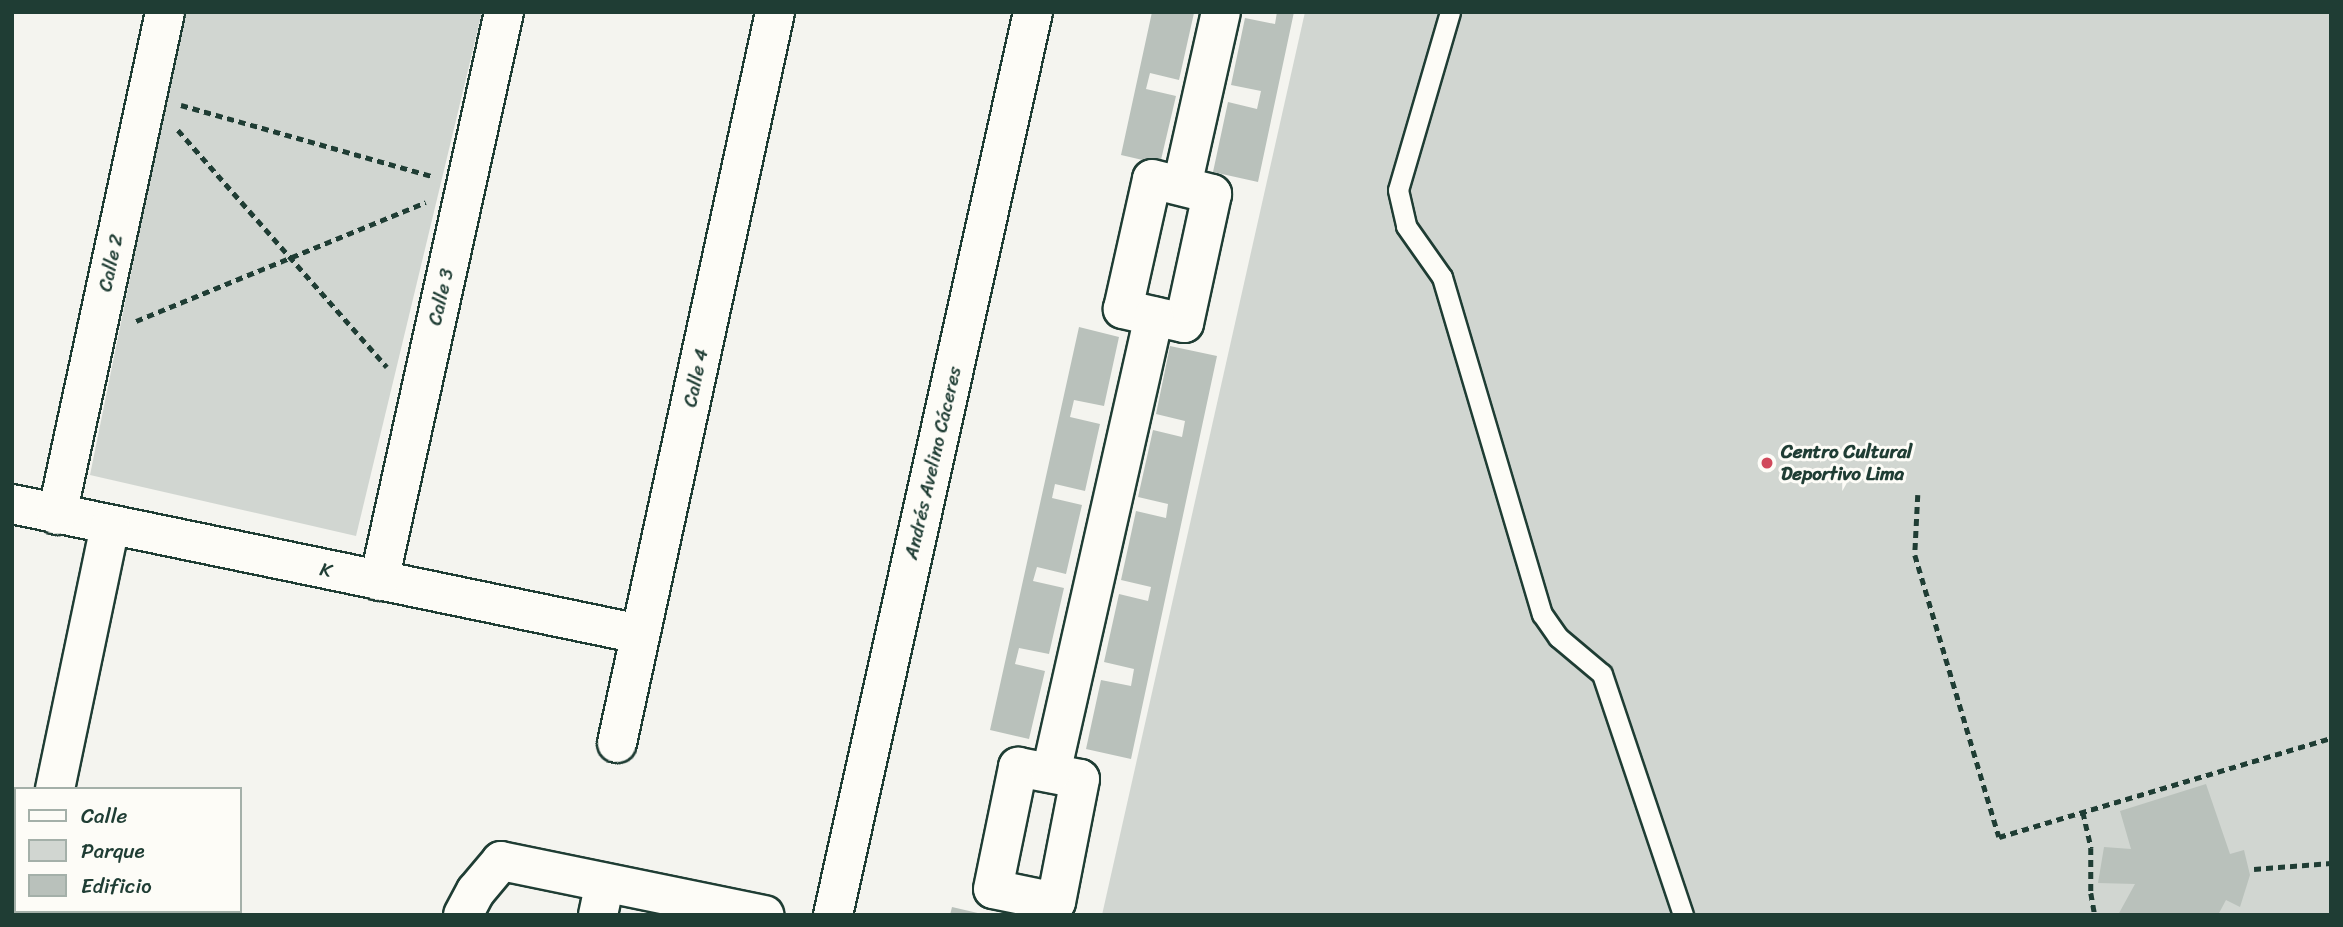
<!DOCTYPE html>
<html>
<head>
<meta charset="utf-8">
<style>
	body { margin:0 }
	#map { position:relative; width:2343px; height:927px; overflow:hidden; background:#f4f4ef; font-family:Sriracha,sans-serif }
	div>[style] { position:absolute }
	.green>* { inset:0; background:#d1d6d1 }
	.building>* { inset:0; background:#b9c1bb }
	.path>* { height:4.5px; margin-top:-2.25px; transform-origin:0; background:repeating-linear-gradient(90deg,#1f3d34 0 7px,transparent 0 12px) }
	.roads { filter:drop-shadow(2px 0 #1f3d34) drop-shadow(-2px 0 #1f3d34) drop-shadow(0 2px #1f3d34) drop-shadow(0 -2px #1f3d34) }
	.service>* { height:19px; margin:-9.5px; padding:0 9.5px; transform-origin:9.5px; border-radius:9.5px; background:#fdfcf7 }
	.minor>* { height:38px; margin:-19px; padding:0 19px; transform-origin:19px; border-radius:19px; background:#fdfcf7 }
	.dots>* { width:19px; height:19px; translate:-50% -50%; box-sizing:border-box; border:4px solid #fdfcf7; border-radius:50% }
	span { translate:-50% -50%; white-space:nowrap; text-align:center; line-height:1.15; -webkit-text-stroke:6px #fdfcf7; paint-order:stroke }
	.street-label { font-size:19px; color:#1f3d34 }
	.poi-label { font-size:19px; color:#1f3d34; font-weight:700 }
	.left { translate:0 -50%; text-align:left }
	.frame { position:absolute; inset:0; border:14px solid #1f3d34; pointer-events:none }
	.legend { position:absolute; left:14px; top:787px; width:228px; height:126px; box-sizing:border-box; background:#fdfcf7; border:2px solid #a4b0a9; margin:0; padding:9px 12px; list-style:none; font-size:21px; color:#1f3d34 }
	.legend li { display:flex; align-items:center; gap:14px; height:35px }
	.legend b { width:35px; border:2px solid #a4b0a9 }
</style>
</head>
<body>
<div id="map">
	<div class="green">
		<i style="clip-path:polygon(184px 12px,482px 12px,356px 536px,90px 475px)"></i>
		<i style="clip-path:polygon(1305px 12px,2331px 12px,2331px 915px,1102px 915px)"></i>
	</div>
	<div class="building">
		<i style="clip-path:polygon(1152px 12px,1194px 13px,1179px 80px,1150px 73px,1146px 89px,1176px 96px,1160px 164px,1121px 155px)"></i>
		<i style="clip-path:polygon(1277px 12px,1294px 12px,1258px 182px,1213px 172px,1228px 102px,1257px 109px,1261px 91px,1231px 85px,1245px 18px,1275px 24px)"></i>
		<i style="clip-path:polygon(1079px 327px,1119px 337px,1104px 406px,1074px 400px,1070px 417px,1100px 424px,1085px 491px,1055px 484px,1052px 498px,1082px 505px,1066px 574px,1037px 567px,1033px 581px,1064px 588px,1049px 654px,1019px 648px,1015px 664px,1045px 671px,1029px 739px,990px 730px)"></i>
		<i style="clip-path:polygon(1170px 346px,1217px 356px,1131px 759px,1086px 749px,1101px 680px,1131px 686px,1134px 669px,1104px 662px,1119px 594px,1148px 601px,1151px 587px,1121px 580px,1136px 511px,1166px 518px,1168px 504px,1138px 497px,1153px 430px,1182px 437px,1185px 421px,1156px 414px)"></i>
		<i style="clip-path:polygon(2206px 784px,2230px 854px,2244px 850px,2250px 875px,2240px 907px,2226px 900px,2218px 915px,2118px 915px,2135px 884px,2098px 883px,2104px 847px,2131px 849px,2120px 811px)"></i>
		<i style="clip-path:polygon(952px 907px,982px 914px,982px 915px,950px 915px)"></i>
	</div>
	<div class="path">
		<i style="left:181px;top:105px;width:261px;rotate:15.8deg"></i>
		<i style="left:178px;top:130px;width:316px;rotate:48.6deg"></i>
		<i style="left:136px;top:321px;width:313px;rotate:-22.3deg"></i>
		<i style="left:1918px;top:495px;width:60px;rotate:92.9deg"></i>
		<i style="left:1915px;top:555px;width:294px;rotate:73.4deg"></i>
		<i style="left:1999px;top:837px;width:346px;rotate:-16.6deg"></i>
		<i style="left:2083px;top:812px;width:37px;rotate:77deg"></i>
		<i style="left:2091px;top:848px;width:45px;rotate:90deg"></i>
		<i style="left:2091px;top:893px;width:22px;rotate:80deg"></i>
		<i style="left:2254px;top:869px;width:77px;rotate:-4.5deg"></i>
	</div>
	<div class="roads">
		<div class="service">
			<i style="left:1450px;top:12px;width:185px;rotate:106.3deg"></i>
			<i style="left:1398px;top:190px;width:37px;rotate:77deg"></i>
			<i style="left:1406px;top:226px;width:62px;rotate:54.8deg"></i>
			<i style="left:1442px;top:277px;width:352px;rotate:73.5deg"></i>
			<i style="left:1542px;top:614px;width:28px;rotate:55deg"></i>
			<i style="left:1558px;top:637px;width:57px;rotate:40.1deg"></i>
			<i style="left:1602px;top:674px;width:254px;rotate:71.4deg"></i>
		</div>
		<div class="minor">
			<i style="left:1152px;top:179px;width:62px;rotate:14deg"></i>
			<i style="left:1212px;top:194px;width:132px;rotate:102.2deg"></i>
			<i style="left:1184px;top:323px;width:63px;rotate:-167.1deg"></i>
			<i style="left:1123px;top:309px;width:133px;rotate:-77.4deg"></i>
			<i style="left:1182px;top:186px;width:178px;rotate:-77.4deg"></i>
			<i style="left:12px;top:504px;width:641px;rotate:11.7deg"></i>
			<i style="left:57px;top:515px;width:514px;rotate:-77.88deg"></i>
			<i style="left:379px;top:581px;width:583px;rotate:-77.61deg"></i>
			<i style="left:617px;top:743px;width:748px;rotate:-77.8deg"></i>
			<i style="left:1018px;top:767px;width:63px;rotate:11deg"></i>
			<i style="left:1080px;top:779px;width:125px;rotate:101deg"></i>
			<i style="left:1056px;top:902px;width:64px;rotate:-168.3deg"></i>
			<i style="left:993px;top:889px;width:125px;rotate:-78.4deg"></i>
			<i style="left:1051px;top:773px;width:468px;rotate:-77.3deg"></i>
			<i style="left:55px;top:789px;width:269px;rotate:-78.2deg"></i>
			<i style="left:29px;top:915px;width:4px;rotate:-76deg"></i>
			<i style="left:463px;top:915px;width:27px;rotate:-62deg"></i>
			<i style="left:476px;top:891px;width:39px;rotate:-50deg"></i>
			<i style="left:501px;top:861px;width:269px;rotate:11.6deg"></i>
			<i style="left:598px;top:915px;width:33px;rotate:-78deg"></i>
			<i style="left:833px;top:915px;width:925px;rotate:-77.51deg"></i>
		</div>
	</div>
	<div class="dots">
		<i style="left:1767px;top:463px;background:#d1495b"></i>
	</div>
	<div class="street-label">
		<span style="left:111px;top:263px;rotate:-78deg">Calle 2</span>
		<span style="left:441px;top:297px;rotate:-77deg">Calle 3</span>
		<span style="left:696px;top:378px;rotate:-78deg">Calle 4</span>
		<span style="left:933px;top:463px;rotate:-77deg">Andrés Avelino Cáceres</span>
		<span style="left:326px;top:570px;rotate:12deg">K</span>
	</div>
	<div class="poi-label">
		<span class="left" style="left:1781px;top:463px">Centro Cultural<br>Deportivo Lima</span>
	</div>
	<div class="frame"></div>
	<ul class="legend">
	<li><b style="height:9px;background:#fdfcf7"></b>Calle</li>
	<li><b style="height:19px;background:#d1d6d1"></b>Parque</li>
	<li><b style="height:19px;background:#b9c1bb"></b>Edificio</li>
	</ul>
</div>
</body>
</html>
